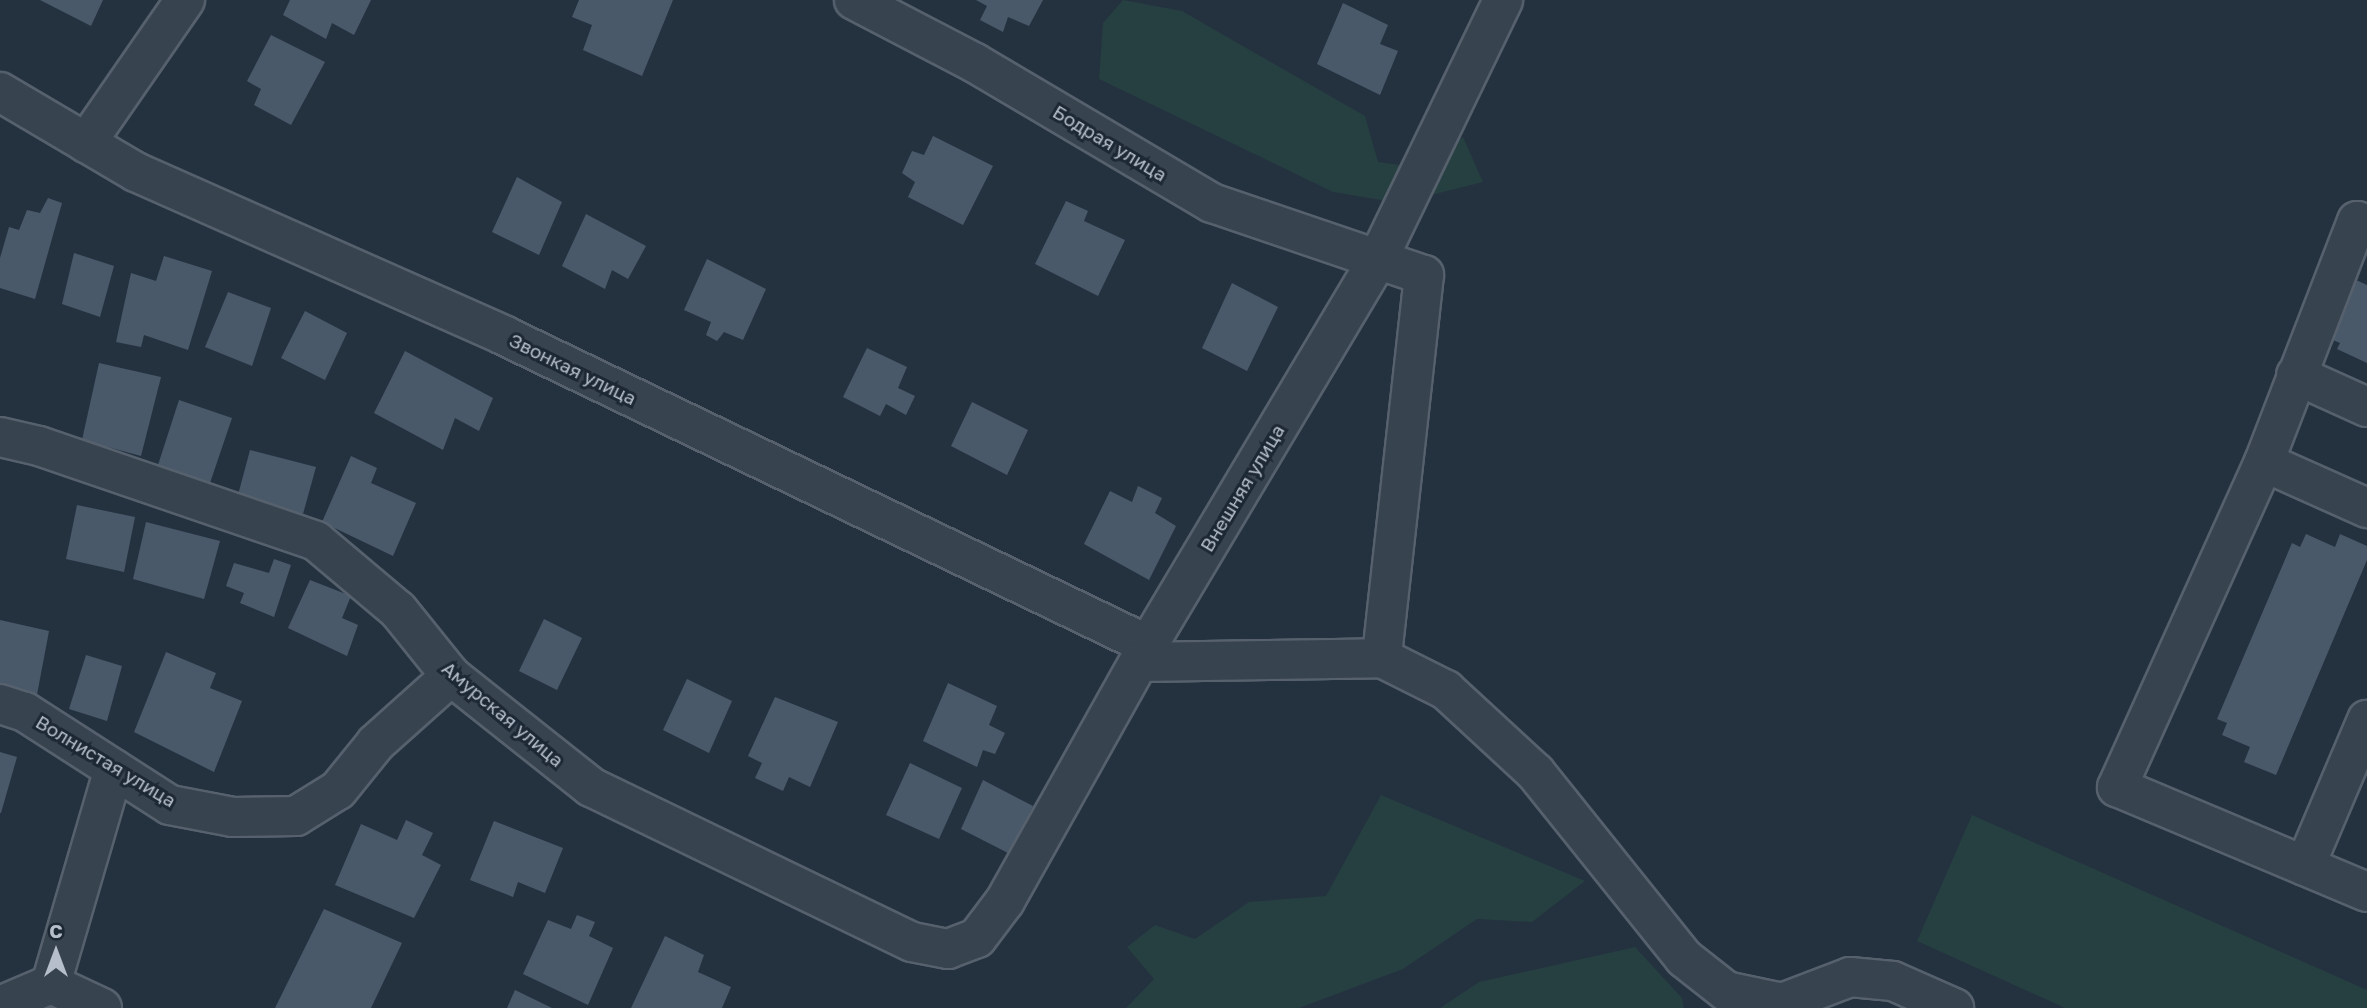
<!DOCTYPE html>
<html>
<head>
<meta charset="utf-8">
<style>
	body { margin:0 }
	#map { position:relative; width:2367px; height:1008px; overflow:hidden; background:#243240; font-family:"Golos Text",sans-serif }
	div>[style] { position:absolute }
	.green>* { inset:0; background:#263f41 }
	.building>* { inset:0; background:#4a5969 }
	.roads { filter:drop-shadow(2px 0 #56616d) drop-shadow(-2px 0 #56616d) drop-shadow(0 2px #56616d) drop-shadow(0 -2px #56616d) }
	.minor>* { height:38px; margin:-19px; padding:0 19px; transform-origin:19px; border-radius:19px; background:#384350 }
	span { translate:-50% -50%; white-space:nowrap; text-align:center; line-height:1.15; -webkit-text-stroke:6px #1d2835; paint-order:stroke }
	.street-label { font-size:19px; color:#b5beca }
	.north { position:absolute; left:21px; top:917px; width:70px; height:70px; -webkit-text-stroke:5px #1d2835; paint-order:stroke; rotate:0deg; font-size:19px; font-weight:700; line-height:28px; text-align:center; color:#b5beca }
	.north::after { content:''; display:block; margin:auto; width:24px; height:32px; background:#b5beca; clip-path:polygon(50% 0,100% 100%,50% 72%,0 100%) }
</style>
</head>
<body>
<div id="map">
	<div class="green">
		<i style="clip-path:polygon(1123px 0,1182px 11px,1365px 116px,1378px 162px,1421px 168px,1463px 137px,1483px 182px,1399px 203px,1333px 192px,1099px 79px,1103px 23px)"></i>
		<i style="clip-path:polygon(1381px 795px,1585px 881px,1532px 922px,1477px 919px,1403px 969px,1299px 1008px,1126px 1008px,1154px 979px,1127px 947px,1155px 925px,1195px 939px,1249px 902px,1326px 896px)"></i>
		<i style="clip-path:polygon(1972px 815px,2367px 990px,2367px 1008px,2065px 1008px,1917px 941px)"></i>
		<i style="clip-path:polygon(1635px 947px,1682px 998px,1684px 1008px,1440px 1008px,1479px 982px)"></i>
	</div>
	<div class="building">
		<i style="clip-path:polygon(40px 0,103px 0,91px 26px)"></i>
		<i style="clip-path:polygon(290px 0,371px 0,354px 35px,332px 23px,326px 39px,283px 15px)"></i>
		<i style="clip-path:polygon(579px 0,673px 0,642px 76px,583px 50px,592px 25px,572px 17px)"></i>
		<i style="clip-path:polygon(976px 0,1043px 0,1029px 26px,1008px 17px,1003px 32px,980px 20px,987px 6px)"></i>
		<i style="clip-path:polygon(1343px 3px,1388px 25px,1380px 44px,1398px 51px,1380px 95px,1317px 64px)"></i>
		<i style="clip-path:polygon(271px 35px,325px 62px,291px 125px,254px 105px,261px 89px,247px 81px)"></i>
		<i style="clip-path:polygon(933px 136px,993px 166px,963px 225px,908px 197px,915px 182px,902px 173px,912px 151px,924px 155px)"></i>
		<i style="clip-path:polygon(517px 177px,562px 202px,539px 255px,492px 232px)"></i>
		<i style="clip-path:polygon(48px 198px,62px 203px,35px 299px,0 288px,0 258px,9px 227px,19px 230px,27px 210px,40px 213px)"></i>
		<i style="clip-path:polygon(1066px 201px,1088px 211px,1084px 221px,1125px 240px,1098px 296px,1035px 264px)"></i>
		<i style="clip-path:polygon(586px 214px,646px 246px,628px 279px,612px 270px,605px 289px,562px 266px)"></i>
		<i style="clip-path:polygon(74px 253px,114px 266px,100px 317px,62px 304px)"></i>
		<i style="clip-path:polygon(164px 256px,212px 271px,188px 350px,144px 335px,141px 347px,116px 342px,131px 273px,156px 281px)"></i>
		<i style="clip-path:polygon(707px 259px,766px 289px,743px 340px,724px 332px,717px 341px,706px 335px,711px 322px,684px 310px)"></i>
		<i style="clip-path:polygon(2343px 274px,2367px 285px,2367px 363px,2337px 349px,2340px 343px,2328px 338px)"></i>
		<i style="clip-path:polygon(1232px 283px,1278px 307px,1247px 371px,1202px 348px)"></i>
		<i style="clip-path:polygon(228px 292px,271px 308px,252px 366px,205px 347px)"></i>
		<i style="clip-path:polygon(305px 311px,347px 333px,325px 380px,281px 358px)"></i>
		<i style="clip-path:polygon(867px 348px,907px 367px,898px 388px,915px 396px,906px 415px,886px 404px,880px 416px,843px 397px)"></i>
		<i style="clip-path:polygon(405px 351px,493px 398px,479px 431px,455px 418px,443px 450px,374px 413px)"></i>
		<i style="clip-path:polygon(99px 363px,161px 377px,141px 456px,82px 440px)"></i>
		<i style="clip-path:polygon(179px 400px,232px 418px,210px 483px,158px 465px)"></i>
		<i style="clip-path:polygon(972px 402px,1028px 430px,1007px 475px,951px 446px)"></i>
		<i style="clip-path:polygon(250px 450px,316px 467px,303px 514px,238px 495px)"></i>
		<i style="clip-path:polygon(351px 456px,377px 468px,371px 483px,416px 503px,393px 556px,322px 522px)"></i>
		<i style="clip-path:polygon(1138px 486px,1162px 498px,1155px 513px,1176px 526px,1149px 580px,1084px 544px,1110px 491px,1132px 502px)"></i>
		<i style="clip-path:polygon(77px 505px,135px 517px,124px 572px,66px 559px)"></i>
		<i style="clip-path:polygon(146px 522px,220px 541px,204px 599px,133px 579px)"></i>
		<i style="clip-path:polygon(2306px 534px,2335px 547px,2340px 534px,2367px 546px,2367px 560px,2276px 775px,2244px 762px,2250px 747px,2222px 735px,2227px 723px,2217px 719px,2292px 543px,2300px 547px)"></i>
		<i style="clip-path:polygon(274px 559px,291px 565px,274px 617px,240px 603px,244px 593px,226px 586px,234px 563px,269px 573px)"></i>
		<i style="clip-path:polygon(310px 580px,351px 596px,342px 618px,358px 625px,347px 656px,288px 628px)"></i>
		<i style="clip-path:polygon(544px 619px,582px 638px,557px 690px,519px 671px)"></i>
		<i style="clip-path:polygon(0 620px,49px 631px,36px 700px,0 691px)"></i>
		<i style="clip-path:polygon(166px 652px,216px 673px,210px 688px,242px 701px,214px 772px,134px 732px)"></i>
		<i style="clip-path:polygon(86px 655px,122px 666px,107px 721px,69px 709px)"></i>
		<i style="clip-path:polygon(687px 679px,732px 701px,709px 753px,663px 730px)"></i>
		<i style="clip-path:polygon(948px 683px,997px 706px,989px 725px,1005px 733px,995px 754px,983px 750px,977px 767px,923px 741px)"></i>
		<i style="clip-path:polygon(775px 697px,838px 722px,810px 787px,789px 777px,783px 791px,755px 778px,762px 763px,748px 756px)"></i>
		<i style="clip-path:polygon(0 752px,17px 757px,1px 813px,0 813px)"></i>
		<i style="clip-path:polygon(910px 763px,962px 788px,939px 839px,886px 815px)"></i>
		<i style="clip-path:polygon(983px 780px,1033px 806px,1010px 854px,961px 829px)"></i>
		<i style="clip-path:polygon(406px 820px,433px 833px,422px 855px,441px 865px,414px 918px,335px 885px,361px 824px,397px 840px)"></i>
		<i style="clip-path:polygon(494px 821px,563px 848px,545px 893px,518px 882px,513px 897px,470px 880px)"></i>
		<i style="clip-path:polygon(324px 909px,402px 943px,371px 1008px,275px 1008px)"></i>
		<i style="clip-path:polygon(577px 915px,595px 922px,589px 936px,613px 948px,588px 1005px,523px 974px,548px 920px,571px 929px)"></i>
		<i style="clip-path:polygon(665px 936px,704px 955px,698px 972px,731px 987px,722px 1008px,631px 1008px)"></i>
		<i style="clip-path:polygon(515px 990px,552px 1008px,507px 1008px)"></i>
	</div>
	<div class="roads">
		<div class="minor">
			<i style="left:854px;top:0;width:136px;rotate:27.5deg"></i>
			<i style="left:975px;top:63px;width:275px;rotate:30.6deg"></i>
			<i style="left:1212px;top:203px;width:224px;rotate:18.8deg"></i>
			<i style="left:1424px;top:275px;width:385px;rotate:96.3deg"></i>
			<i style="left:1382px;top:658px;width:72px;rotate:26.6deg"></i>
			<i style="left:1446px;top:690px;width:121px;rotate:42.7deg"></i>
			<i style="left:1535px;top:772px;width:238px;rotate:51.3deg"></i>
			<i style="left:1684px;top:958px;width:53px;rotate:38.2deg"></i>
			<i style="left:1726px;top:991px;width:57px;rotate:12.1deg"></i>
			<i style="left:1782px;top:1003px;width:73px;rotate:-20.9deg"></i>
			<i style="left:1850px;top:977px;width:43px;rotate:5.3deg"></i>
			<i style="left:1893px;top:981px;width:67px;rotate:23.9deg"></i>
			<i style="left:0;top:92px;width:158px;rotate:30.5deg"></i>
			<i style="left:136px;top:172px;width:402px;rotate:23.9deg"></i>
			<i style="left:503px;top:335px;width:716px;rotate:25.67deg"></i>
			<i style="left:86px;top:143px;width:174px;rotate:-55.3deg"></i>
			<i style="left:2367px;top:226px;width:11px;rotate:-153deg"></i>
			<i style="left:2357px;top:221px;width:258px;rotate:111.1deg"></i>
			<i style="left:2264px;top:462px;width:357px;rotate:114.3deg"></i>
			<i style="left:2117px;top:787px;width:271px;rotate:22.8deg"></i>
			<i style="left:2296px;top:375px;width:78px;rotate:24.3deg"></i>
			<i style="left:0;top:437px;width:40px;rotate:13deg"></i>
			<i style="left:39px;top:446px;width:293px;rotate:18.9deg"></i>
			<i style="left:316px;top:541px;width:107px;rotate:40.1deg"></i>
			<i style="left:398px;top:610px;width:85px;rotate:51.2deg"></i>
			<i style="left:451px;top:676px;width:179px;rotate:38.4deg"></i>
			<i style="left:591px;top:787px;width:356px;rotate:25.8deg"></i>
			<i style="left:912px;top:942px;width:37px;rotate:11deg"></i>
			<i style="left:948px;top:949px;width:31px;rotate:-21deg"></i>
			<i style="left:977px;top:938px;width:46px;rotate:-52.9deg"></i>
			<i style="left:1005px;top:901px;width:293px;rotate:-60.8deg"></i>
			<i style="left:1148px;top:645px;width:447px;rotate:-59.2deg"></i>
			<i style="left:1377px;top:261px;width:290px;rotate:-64.2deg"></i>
			<i style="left:2264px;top:462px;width:113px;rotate:24.1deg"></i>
			<i style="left:1139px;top:662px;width:243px;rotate:-0.9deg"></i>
			<i style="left:0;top:704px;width:26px;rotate:18deg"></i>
			<i style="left:25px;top:712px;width:172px;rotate:32.7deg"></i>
			<i style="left:170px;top:805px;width:64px;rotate:10.8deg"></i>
			<i style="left:233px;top:817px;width:63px;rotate:-0.9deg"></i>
			<i style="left:296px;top:816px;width:49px;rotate:-31.8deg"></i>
			<i style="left:338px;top:790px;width:60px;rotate:-51deg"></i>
			<i style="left:376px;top:743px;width:101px;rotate:-41.8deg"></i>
			<i style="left:2305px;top:866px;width:159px;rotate:-67deg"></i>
			<i style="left:0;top:1006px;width:56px;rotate:-23.3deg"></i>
			<i style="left:102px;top:1008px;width:56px;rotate:-154.8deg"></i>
			<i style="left:51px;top:984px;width:224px;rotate:-73.7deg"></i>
		</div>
	</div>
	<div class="street-label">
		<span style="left:1110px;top:143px;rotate:31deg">Бодрая улица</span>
		<span style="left:573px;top:369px;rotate:26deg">Звонкая улица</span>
		<span style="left:1242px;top:488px;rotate:-59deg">Внешняя улица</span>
		<span style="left:503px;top:714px;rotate:40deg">Амурская улица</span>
		<span style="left:106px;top:761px;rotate:31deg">Волнистая улица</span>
	</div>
	<div class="north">С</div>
</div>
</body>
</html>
